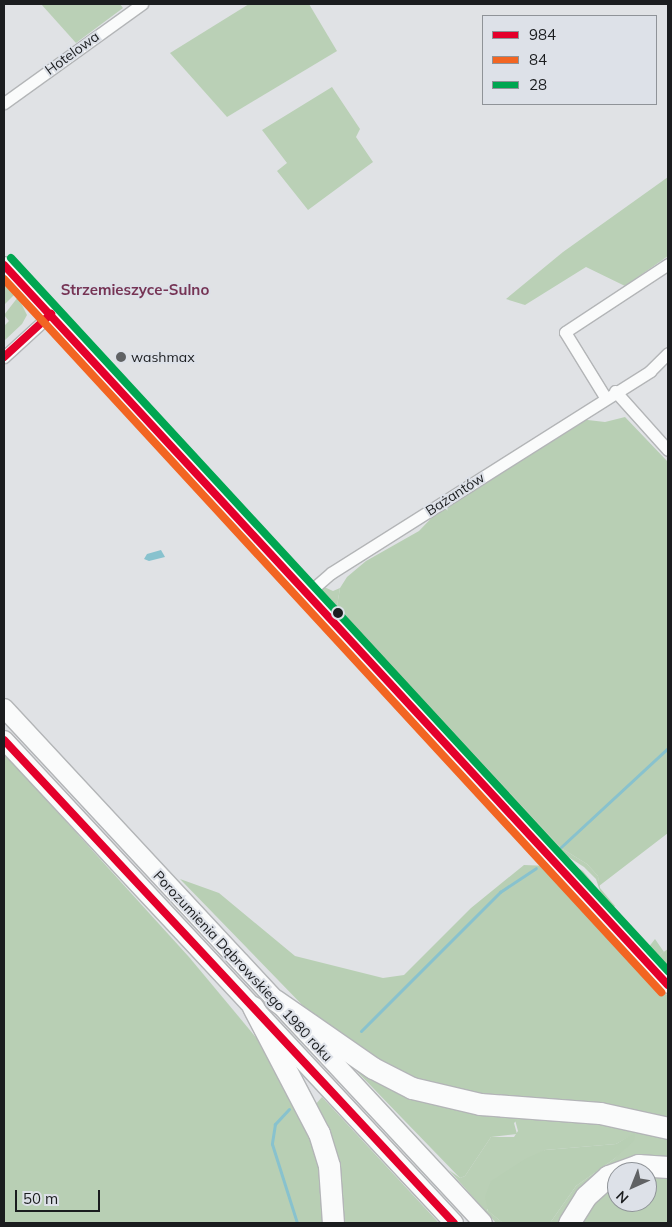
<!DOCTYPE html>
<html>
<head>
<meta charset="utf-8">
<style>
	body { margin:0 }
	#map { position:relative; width:672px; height:1227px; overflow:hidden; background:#e0e2e5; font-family:Mulish,sans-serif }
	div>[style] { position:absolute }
	.green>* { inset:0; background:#bad0b6 }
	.forest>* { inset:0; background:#b8cfb4 }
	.water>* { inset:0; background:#88c2ce }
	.stream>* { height:3px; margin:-1.5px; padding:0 1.5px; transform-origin:1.5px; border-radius:1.5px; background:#88c2ce }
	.roads { filter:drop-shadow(1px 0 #b3b5b7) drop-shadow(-1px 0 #b3b5b7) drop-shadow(0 1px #b3b5b7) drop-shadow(0 -1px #b3b5b7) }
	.street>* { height:11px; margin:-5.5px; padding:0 5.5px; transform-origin:5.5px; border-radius:5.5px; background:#fafbfb }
	.secondary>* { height:16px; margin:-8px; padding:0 8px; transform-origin:8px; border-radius:8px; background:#fafbfb }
	.primary>* { height:18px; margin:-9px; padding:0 9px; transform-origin:9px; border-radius:9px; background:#fafbfb }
	.highway>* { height:21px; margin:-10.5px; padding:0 10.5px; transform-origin:10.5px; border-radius:10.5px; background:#fafbfb }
	.bus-1>* { height:8px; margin:-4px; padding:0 4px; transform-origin:4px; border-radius:4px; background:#e4002b }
	.bus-2>* { height:8px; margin:-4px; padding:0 4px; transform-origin:4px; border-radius:4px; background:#f26522 }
	.bus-3>* { height:8px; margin:-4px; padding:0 4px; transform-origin:4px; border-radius:4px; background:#00a651 }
	.dots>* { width:14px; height:14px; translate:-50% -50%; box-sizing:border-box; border:2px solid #dde1e8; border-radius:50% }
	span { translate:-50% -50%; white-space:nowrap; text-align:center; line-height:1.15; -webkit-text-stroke:4px #dde1e8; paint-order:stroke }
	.street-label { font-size:14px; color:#1b1d1f }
	.poi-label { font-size:14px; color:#1b1d1f }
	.left { translate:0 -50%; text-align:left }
	.neighbourhood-label { font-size:15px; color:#763454; font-weight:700 }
	.frame { position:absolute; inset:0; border:5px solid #1b1d1f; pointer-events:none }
	.legend { position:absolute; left:482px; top:15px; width:175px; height:90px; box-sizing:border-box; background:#dde1e8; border:1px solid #8f9398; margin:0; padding:6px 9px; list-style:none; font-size:15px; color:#1b1d1f }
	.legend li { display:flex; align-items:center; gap:10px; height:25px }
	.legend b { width:25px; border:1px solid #8f9398 }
	.north { position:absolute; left:607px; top:1162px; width:50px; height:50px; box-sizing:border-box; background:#dde1e8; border:1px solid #8f9398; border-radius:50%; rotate:224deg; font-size:14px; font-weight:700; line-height:20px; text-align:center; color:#1b1d1f }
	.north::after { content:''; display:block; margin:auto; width:18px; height:22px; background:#606264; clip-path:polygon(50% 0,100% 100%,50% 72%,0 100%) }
	.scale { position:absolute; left:15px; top:1190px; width:85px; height:22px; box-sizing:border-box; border:2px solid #1b1d1f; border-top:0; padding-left:6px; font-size:15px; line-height:18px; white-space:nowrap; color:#1b1d1f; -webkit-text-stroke:4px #dde1e8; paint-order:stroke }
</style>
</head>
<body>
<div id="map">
	<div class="green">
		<i style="clip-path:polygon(41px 4px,120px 4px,123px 8px,76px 43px)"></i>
		<i style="clip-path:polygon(249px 4px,309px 4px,337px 51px,227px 117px,170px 53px)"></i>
		<i style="clip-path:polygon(332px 87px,360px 129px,356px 137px,373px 162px,308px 210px,277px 171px,287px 163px,262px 130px)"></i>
		<i style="clip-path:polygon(668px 177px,668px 256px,625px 286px,586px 267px,525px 305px,506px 299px,563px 252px)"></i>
		<i style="clip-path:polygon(4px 282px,15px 294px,5px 304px,4px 303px)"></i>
		<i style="clip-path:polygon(18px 297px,27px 315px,22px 324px,4px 341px,4px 326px,9px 321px,4px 315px)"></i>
		<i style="clip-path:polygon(322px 586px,333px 591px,340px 588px,337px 606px,320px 588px)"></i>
		<i style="clip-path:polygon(348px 617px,561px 848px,587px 864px,598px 876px,600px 888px,615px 906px,612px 909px,602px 897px,596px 879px,584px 867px,559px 851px,364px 639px)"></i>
		<i style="clip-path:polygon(350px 627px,557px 855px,583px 871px,593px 883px,600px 902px,587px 888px,592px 883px,581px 871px,575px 876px,348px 629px)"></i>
		<i style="clip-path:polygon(655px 939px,664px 952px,658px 956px,668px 970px,648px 948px)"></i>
		<i style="clip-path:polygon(322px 1097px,439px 1223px,342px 1223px,315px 1105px)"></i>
		<i style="clip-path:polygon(521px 1116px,583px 1119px,668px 1138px,668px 1157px,577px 1193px,558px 1223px,550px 1223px,576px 1186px,614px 1159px,636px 1133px,616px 1144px,545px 1150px,487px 1210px,503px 1223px,496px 1223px,449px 1170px,460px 1178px,465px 1176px,491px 1137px,514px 1137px,518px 1131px,515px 1120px)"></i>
		<i style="clip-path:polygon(647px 1172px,668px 1172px,668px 1223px,577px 1223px,617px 1178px,617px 1202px,647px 1202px)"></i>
	</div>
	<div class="forest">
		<i style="clip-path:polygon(625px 417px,668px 462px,668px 833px,599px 886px,598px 876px,587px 864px,561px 848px,337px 606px,340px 588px,347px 577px,366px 561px,419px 531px,442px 507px,579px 419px,605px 422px)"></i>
		<i style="clip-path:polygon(4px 753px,189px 957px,269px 1053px,301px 1110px,320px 1169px,324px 1223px,4px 1223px)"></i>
		<i style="clip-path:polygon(524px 865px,549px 866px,668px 996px,668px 1121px,446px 1091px,380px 1065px,311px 1014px,180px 879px,219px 893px,295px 956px,383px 978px,404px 975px,471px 908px)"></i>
		<i style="clip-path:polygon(668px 949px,668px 967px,658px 956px)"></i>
		<i style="clip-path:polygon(343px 1057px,521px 1116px,514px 1123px,517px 1134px,491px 1137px,465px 1176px,460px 1178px)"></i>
		<i style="clip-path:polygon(636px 1132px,634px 1141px,614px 1159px,576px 1186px,550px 1223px,503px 1223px,488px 1211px,485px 1197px,491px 1181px,525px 1159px,545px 1150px,616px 1144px)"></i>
	</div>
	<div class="water">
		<i style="clip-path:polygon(161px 550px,165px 557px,149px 561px,144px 559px,147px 554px)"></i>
	</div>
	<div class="stream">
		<i style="left:561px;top:847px;width:146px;rotate:-42.8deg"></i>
		<i style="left:361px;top:1031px;width:197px;rotate:-45deg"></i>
		<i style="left:500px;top:892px;width:43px;rotate:-33.7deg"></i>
		<i style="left:289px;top:1109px;width:21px;rotate:133deg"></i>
		<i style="left:275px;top:1124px;width:20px;rotate:99deg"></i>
		<i style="left:272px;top:1144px;width:83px;rotate:72.4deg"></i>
	</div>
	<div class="roads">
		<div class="street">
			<i style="left:4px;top:103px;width:170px;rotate:-35.7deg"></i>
			<i style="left:4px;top:357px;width:64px;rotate:-42.5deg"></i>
			<i style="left:615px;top:391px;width:79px;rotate:48.1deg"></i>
			<i style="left:605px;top:397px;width:76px;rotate:-121.6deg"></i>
			<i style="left:565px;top:332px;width:123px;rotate:-33.4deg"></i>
			<i style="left:308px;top:593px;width:30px;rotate:-41deg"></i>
			<i style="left:331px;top:573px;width:378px;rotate:-32.3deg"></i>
			<i style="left:650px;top:371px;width:25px;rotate:-45deg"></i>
		</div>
		<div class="secondary">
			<i style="left:4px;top:265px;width:979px;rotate:47.32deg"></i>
		</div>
		<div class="primary">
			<i style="left:4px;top:708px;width:703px;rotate:47.07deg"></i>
			<i style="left:4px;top:740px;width:660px;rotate:47.03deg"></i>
		</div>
		<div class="highway">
			<i style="left:275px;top:1000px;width:119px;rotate:34.8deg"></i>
			<i style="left:373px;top:1068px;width:44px;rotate:27.1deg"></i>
			<i style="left:412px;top:1088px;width:70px;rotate:13.2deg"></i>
			<i style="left:480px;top:1104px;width:120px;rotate:4.3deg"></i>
			<i style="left:600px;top:1113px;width:70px;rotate:12.4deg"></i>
			<i style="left:253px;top:1007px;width:142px;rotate:62.4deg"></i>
			<i style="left:319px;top:1133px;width:34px;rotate:73deg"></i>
			<i style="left:329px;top:1166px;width:57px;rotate:86deg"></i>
			<i style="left:569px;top:1223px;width:32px;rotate:-58deg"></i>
			<i style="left:586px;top:1196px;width:30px;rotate:-42deg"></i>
			<i style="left:608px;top:1176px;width:32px;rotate:-20deg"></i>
			<i style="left:638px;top:1165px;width:30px;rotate:4deg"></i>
		</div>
	</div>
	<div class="bus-1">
		<i style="left:4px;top:265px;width:979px;rotate:47.32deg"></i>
		<i style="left:4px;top:357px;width:64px;rotate:-42.5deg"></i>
		<i style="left:4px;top:740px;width:660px;rotate:47.03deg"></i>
	</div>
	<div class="bus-2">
		<i style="left:4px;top:279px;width:970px;rotate:47.34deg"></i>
	</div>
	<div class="bus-3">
		<i style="left:11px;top:258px;width:970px;rotate:47.34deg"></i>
	</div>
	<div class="dots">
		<i style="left:121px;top:357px;background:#606264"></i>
		<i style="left:338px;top:613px;background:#1b1d1f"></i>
	</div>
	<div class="street-label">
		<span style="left:72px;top:53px;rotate:-36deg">Hotelowa</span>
		<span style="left:455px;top:494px;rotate:-33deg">Bażantów</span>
		<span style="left:243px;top:966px;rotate:47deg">Porozumienia Dąbrowskiego 1980 roku</span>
	</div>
	<div class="poi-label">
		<span class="left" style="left:131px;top:357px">washmax</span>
	</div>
	<div class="neighbourhood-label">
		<span style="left:135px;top:290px">Strzemieszyce-Sulno</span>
	</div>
	<div class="frame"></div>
	<ul class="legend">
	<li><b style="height:6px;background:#e4002b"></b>984</li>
	<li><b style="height:6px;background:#f26522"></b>84</li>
	<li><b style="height:6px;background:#00a651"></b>28</li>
	</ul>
	<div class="north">N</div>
	<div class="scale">50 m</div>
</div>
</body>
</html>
